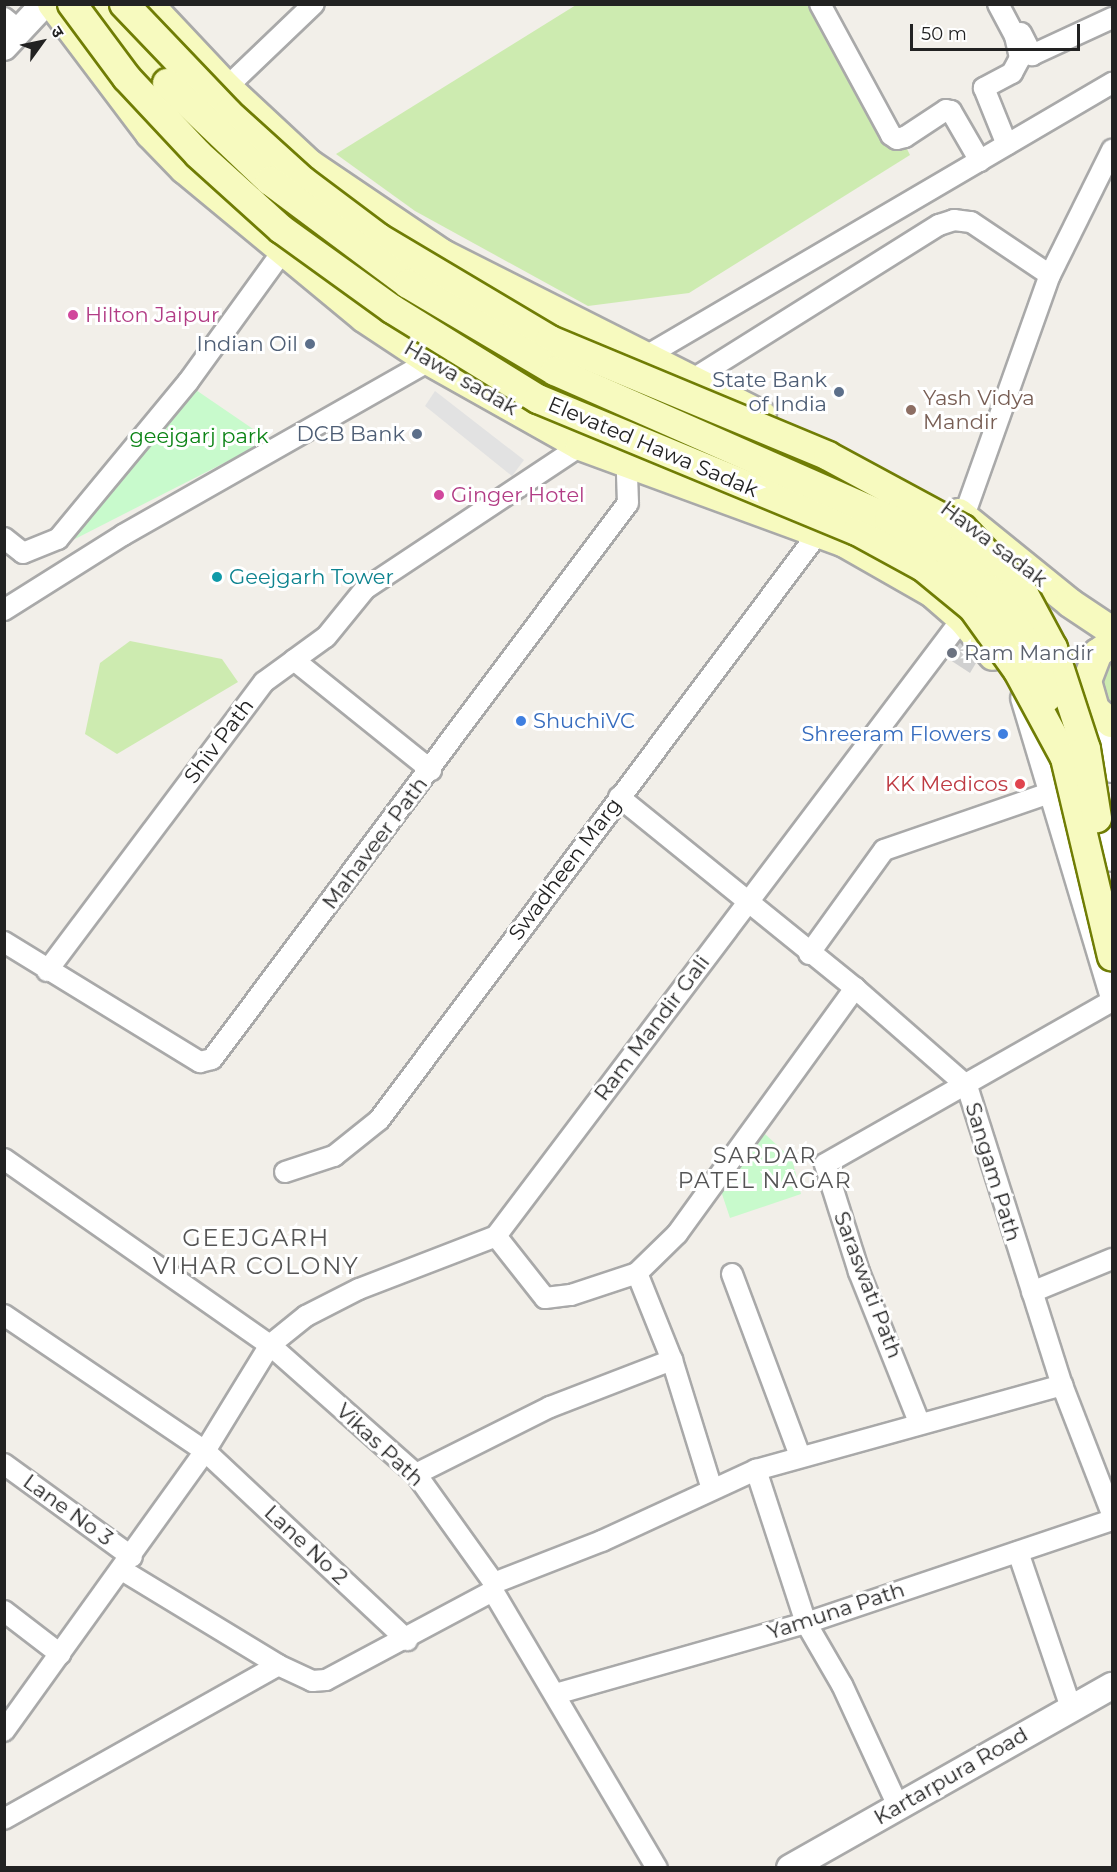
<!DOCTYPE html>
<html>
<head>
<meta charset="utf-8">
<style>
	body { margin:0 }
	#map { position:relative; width:1117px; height:1872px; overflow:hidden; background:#f2efe9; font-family:Montserrat,"Noto Sans Devanagari",sans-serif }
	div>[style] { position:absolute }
	.religious>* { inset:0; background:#d0d0d0 }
	.grass>* { inset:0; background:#cdebb0 }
	.park>* { inset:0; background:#c8facc }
	.parking>* { inset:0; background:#e2e2e2 }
	.roads { filter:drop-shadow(2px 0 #a9a9a9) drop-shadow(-2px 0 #a9a9a9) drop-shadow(0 2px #a9a9a9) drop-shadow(0 -2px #a9a9a9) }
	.minor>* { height:20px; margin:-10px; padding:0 10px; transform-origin:10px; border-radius:10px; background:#fff }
	.tertiary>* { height:26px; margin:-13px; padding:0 13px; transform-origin:13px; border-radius:13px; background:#fff }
	.secondary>* { height:28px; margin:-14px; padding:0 14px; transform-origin:14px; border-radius:14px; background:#f7fabf }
	.bridges { filter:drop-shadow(2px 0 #707d05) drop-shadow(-2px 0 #707d05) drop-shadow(0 2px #707d05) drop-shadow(0 -2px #707d05) }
	.secondary-bridge>* { height:28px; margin:-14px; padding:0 14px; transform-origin:14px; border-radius:14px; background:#f7fabf }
	.dots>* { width:16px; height:16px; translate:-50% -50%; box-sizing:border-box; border:3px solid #fff; border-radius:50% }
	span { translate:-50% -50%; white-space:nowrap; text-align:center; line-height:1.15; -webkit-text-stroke:6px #fff; paint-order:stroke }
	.hotel-label { font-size:21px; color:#b23c85 }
	.left { translate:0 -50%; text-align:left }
	.service-label { font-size:21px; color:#4e5e75 }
	.right { translate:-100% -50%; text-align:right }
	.street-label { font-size:21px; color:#222 }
	.education-label { font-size:21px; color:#785e54 }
	.park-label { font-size:21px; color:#0c8416 }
	.culture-label { font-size:21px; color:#0d838f }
	.worship-label { font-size:21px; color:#5b616d }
	.shop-label { font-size:21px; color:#366cbe }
	.health-label { font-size:21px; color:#be3a42 }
	.neighbourhood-label { font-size:22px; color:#555; letter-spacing:1.5px }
	.quarter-label { font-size:24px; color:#555; letter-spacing:1.5px }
	.frame { position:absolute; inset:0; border:6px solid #222; pointer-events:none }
	.north { position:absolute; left:12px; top:12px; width:60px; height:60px; -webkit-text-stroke:4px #fff; paint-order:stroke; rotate:57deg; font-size:16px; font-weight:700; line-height:24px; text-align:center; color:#222 }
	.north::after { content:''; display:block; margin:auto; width:21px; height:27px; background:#222; clip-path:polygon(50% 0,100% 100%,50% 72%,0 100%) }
	.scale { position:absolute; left:910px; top:24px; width:170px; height:27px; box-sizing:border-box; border:3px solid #222; border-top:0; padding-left:8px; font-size:18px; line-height:21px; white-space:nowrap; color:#222; -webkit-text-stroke:4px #fff; paint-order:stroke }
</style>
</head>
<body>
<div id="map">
	<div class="religious">
		<i style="clip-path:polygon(955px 635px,976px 663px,970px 673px,941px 654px)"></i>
	</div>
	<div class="grass">
		<i style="clip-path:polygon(834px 4px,910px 155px,689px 293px,588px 306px,415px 211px,336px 154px,576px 5px)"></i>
		<i style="clip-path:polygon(130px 641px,222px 659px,238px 682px,117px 754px,85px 734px,100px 663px)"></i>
		<i style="clip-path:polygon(1112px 654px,1112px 712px,1107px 708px,1099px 669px)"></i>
	</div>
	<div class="park">
		<i style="clip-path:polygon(193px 388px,269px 440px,73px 540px,127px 465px)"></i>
		<i style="clip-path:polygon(765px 1134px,792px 1159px,801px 1194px,730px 1218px,721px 1191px)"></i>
	</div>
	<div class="parking">
		<i style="clip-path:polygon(435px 391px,524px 460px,512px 476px,425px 406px)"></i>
	</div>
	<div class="roads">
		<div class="minor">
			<i style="left:820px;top:4px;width:149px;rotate:61.5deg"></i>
			<i style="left:891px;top:135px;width:7px;rotate:34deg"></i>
			<i style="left:897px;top:139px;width:8px;rotate:-14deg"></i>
			<i style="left:905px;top:137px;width:49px;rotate:-33.4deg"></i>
			<i style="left:946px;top:110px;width:5px;rotate:11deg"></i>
			<i style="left:951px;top:111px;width:58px;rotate:59.9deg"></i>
			<i style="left:998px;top:4px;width:36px;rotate:62deg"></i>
			<i style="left:1015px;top:36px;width:23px;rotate:77deg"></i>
			<i style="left:1020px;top:58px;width:17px;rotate:118deg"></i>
			<i style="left:1012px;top:73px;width:32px;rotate:152deg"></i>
			<i style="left:984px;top:88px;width:61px;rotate:68deg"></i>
			<i style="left:4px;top:18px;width:19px;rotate:39deg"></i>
			<i style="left:1021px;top:33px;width:25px;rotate:63deg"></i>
			<i style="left:1032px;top:55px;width:88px;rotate:-24.8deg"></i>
			<i style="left:227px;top:87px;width:120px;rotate:-43.7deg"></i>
			<i style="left:643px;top:358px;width:544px;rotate:-30.39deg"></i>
			<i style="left:690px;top:381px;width:294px;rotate:-32.1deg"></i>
			<i style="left:939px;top:225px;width:16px;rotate:-18deg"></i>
			<i style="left:954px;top:220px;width:17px;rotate:7deg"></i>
			<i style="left:971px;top:222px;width:95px;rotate:33.9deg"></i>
			<i style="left:964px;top:516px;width:256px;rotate:-70.4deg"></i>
			<i style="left:1050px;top:275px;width:140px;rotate:-63.6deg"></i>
			<i style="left:4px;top:538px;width:24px;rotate:38deg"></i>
			<i style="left:23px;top:553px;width:38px;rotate:-22deg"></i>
			<i style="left:58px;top:539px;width:204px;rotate:-50.4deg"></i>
			<i style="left:188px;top:382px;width:160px;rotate:-54.1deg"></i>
			<i style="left:4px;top:610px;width:141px;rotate:-32.2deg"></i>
			<i style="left:123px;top:535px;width:352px;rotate:-29.6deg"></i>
			<i style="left:294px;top:660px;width:39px;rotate:-36deg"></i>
			<i style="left:326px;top:637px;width:62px;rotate:-50.9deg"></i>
			<i style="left:365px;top:589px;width:258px;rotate:-33.6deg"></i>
			<i style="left:1021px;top:698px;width:317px;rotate:73.3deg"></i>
			<i style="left:619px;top:797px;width:304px;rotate:39deg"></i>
			<i style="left:855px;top:988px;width:149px;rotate:41.2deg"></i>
			<i style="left:967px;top:1086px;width:314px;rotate:72.4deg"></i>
			<i style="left:1062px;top:1385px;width:138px;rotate:68.8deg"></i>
			<i style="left:4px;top:942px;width:230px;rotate:31.5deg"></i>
			<i style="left:200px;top:1062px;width:12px;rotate:-14deg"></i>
			<i style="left:212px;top:1059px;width:694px;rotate:-53.2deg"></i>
			<i style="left:628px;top:503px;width:38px;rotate:-92deg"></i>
			<i style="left:809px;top:954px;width:128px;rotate:-54.2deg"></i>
			<i style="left:884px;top:850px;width:178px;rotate:-19deg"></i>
			<i style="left:1052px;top:792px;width:34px;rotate:26deg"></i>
			<i style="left:47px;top:971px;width:361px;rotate:-53.1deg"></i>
			<i style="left:264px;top:682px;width:37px;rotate:-36deg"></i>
			<i style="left:294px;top:660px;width:176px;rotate:38.8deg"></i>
			<i style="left:4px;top:1159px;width:325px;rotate:35deg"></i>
			<i style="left:270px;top:1345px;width:195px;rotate:41.5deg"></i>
			<i style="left:416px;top:1474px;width:134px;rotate:54.4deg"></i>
			<i style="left:494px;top:1583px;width:8px;rotate:97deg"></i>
			<i style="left:493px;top:1591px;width:322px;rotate:59.4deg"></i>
			<i style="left:285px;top:1172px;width:52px;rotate:-18.1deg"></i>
			<i style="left:334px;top:1156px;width:58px;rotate:-38.7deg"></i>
			<i style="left:379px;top:1120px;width:734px;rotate:-53.19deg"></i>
			<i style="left:496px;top:1236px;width:79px;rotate:51.7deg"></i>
			<i style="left:545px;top:1298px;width:26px;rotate:-7deg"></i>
			<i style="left:571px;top:1295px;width:70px;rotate:-18.4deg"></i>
			<i style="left:637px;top:1273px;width:56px;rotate:-44.3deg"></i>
			<i style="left:677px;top:1234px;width:304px;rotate:-54.1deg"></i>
			<i style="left:637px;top:1273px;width:94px;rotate:68.1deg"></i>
			<i style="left:672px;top:1360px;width:135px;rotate:72.8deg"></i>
			<i style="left:732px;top:1274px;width:194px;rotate:69.5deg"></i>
			<i style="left:1032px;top:1292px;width:87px;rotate:-22.4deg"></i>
			<i style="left:4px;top:1315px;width:243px;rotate:34.1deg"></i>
			<i style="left:205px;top:1451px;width:124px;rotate:-58.5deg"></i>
			<i style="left:270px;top:1345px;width:46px;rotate:-38.9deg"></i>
			<i style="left:306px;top:1316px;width:59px;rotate:-27deg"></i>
			<i style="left:359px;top:1289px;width:147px;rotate:-21.1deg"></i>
			<i style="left:496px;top:1236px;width:773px;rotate:-52.94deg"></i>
			<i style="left:919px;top:1422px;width:162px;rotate:-111.8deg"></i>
			<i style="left:859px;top:1272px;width:113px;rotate:-107.5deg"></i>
			<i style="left:825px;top:1164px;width:330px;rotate:-29.6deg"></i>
			<i style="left:4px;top:1464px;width:158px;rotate:36deg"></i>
			<i style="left:416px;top:1474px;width:150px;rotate:-26.6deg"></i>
			<i style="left:550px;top:1407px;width:131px;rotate:-21.1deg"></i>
			<i style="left:1018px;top:1552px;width:165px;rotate:71.2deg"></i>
			<i style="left:122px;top:1570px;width:183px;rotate:31.3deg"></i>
			<i style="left:278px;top:1665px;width:38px;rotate:25deg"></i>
			<i style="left:312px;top:1681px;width:14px;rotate:-4deg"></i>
			<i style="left:326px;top:1680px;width:189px;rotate:-28.1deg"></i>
			<i style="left:494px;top:1583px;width:116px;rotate:-21.3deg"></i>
			<i style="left:602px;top:1541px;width:170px;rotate:-24.8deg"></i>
			<i style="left:4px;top:1611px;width:71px;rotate:37.5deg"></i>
			<i style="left:556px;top:1694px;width:260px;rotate:-15.9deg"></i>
			<i style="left:806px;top:1623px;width:323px;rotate:-18.6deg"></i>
			<i style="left:4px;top:1731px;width:345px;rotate:-54.3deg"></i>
			<i style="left:205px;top:1451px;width:277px;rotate:43.1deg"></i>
			<i style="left:898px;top:1806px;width:133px;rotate:-114.8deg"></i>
			<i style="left:842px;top:1685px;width:72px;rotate:-120.1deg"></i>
			<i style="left:806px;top:1623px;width:161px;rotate:-108.1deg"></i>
			<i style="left:756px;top:1470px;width:318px;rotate:-15.5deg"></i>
			<i style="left:4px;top:1819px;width:314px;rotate:-29.3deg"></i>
		</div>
		<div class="tertiary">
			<i style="left:4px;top:47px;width:59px;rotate:-47.1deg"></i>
			<i style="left:1085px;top:711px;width:64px;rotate:65deg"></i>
			<i style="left:1112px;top:821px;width:15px;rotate:101deg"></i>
			<i style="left:1109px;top:836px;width:22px;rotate:82deg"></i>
			<i style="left:790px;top:1868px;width:370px;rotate:-29.5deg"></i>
		</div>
		<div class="secondary">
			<i style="left:52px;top:4px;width:163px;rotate:53deg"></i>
			<i style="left:150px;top:134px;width:49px;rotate:45.8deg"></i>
			<i style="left:184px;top:169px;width:234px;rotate:39.6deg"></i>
			<i style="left:364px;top:318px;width:78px;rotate:33.5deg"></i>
			<i style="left:429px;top:361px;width:173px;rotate:29.4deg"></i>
			<i style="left:580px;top:446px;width:280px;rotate:20.1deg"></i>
			<i style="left:843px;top:542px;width:103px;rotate:29.8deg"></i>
			<i style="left:932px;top:593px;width:40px;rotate:41deg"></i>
			<i style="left:962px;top:619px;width:48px;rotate:50deg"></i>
			<i style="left:101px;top:4px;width:103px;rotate:50.1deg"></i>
			<i style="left:149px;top:4px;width:114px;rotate:46.8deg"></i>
			<i style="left:227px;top:87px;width:113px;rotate:42.9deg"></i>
			<i style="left:310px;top:164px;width:161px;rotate:34.1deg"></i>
			<i style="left:443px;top:254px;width:357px;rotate:26.8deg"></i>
			<i style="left:959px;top:513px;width:143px;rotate:39deg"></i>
			<i style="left:1070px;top:603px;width:50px;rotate:33.7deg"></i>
			<i style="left:1053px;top:702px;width:51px;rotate:17deg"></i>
			<i style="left:1111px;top:723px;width:21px;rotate:-139deg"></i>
			<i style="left:1095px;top:709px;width:29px;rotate:-106deg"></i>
			<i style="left:1087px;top:681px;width:30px;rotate:-69deg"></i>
			<i style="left:1098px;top:653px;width:17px;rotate:-36deg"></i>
		</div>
	</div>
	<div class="bridges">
		<div class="secondary-bridge">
			<i style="left:72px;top:4px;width:92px;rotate:53.4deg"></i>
			<i style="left:127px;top:78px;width:104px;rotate:46.9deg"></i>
			<i style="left:198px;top:154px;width:112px;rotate:42.1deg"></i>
			<i style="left:281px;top:229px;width:137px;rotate:35.8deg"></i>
			<i style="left:392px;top:309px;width:172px;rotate:31.7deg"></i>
			<i style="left:538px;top:399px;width:345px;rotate:22.5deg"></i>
			<i style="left:857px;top:531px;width:75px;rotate:28.6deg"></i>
			<i style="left:923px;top:567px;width:65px;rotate:39.4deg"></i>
			<i style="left:973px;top:608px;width:77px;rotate:54.5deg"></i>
			<i style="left:1018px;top:671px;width:99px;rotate:61.6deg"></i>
			<i style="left:1065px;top:758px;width:204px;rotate:76.7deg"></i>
			<i style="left:124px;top:4px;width:151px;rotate:46.3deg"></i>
			<i style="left:228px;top:113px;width:101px;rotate:42.2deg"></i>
			<i style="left:303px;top:181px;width:95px;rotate:36.9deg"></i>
			<i style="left:379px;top:238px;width:199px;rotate:30.8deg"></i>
			<i style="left:550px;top:340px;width:301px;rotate:22.6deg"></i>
			<i style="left:828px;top:456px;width:153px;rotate:28.4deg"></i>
			<i style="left:963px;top:529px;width:89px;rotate:46.8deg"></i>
			<i style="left:1024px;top:594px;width:61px;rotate:61.8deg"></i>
			<i style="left:1053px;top:648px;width:106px;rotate:71.9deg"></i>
			<i style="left:1086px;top:749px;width:70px;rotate:80.9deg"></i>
			<i style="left:167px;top:83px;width:142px;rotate:43.6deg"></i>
			<i style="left:270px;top:181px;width:172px;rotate:36.7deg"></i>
			<i style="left:408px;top:284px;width:171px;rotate:30.6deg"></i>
			<i style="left:555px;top:371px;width:365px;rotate:23.8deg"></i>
			<i style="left:889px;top:518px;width:62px;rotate:29.1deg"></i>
			<i style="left:943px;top:548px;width:62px;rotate:41.7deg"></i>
			<i style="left:989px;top:589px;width:75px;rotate:55.3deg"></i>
			<i style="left:1032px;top:651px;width:49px;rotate:72.3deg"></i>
		</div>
	</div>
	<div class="dots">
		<i style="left:73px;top:315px;background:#d1479c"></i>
		<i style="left:310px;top:344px;background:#5c6f8a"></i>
		<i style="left:839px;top:392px;background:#5c6f8a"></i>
		<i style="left:911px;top:410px;background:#8d6e63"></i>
		<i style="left:417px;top:434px;background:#5c6f8a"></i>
		<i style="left:439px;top:495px;background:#d1479c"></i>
		<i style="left:217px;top:577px;background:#0f9aa8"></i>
		<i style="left:952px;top:653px;background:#6b7280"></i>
		<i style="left:521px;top:721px;background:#3f7fe0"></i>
		<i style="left:1003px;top:734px;background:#3f7fe0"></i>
		<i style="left:1020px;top:784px;background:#e0444e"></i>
	</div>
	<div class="hotel-label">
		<span class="left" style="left:85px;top:315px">Hilton Jaipur</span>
		<span class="left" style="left:451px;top:495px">Ginger Hotel</span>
	</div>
	<div class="service-label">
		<span class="right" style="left:298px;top:344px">Indian Oil</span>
		<span class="right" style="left:827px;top:392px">State Bank<br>of India</span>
		<span class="right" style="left:405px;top:434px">DCB Bank</span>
	</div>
	<div class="street-label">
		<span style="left:461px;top:378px;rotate:30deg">Hawa sadak</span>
		<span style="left:653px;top:447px;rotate:23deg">Elevated Hawa Sadak</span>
		<span style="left:994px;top:544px;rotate:37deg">Hawa sadak</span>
		<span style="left:219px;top:741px;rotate:-53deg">Shiv Path</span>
		<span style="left:375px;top:843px;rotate:-53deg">Mahaveer Path</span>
		<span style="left:565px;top:869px;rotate:-53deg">Swadheen Marg</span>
		<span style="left:652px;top:1028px;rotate:-53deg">Ram Mandir Gali</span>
		<span style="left:993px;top:1172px;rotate:73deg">Sangam Path</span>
		<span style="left:868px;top:1285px;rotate:69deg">Saraswati Path</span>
		<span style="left:380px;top:1445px;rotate:43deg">Vikas Path</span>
		<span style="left:68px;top:1510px;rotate:36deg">Lane No 3</span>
		<span style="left:306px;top:1545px;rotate:43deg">Lane No 2</span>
		<span style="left:836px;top:1611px;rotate:-18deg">Yamuna Path</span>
		<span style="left:951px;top:1776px;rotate:-30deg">Kartarpura Road</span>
	</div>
	<div class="education-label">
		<span class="left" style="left:923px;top:410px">Yash Vidya<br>Mandir</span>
	</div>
	<div class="park-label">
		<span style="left:199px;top:436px">geejgarj park</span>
	</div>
	<div class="culture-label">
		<span class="left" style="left:229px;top:577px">Geejgarh Tower</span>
	</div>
	<div class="worship-label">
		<span class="left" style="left:964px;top:653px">Ram Mandir</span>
	</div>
	<div class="shop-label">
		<span class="left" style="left:533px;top:721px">ShuchiVC</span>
		<span class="right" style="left:991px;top:734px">Shreeram Flowers</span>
	</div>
	<div class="health-label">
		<span class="right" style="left:1008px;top:784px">KK Medicos</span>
	</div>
	<div class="neighbourhood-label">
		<span style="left:765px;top:1168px">SARDAR<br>PATEL NAGAR</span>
	</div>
	<div class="quarter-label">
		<span style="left:256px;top:1252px">GEEJGARH<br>VIHAR COLONY</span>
	</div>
	<div class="frame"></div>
	<div class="north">उ</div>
	<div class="scale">50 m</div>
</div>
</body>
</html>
